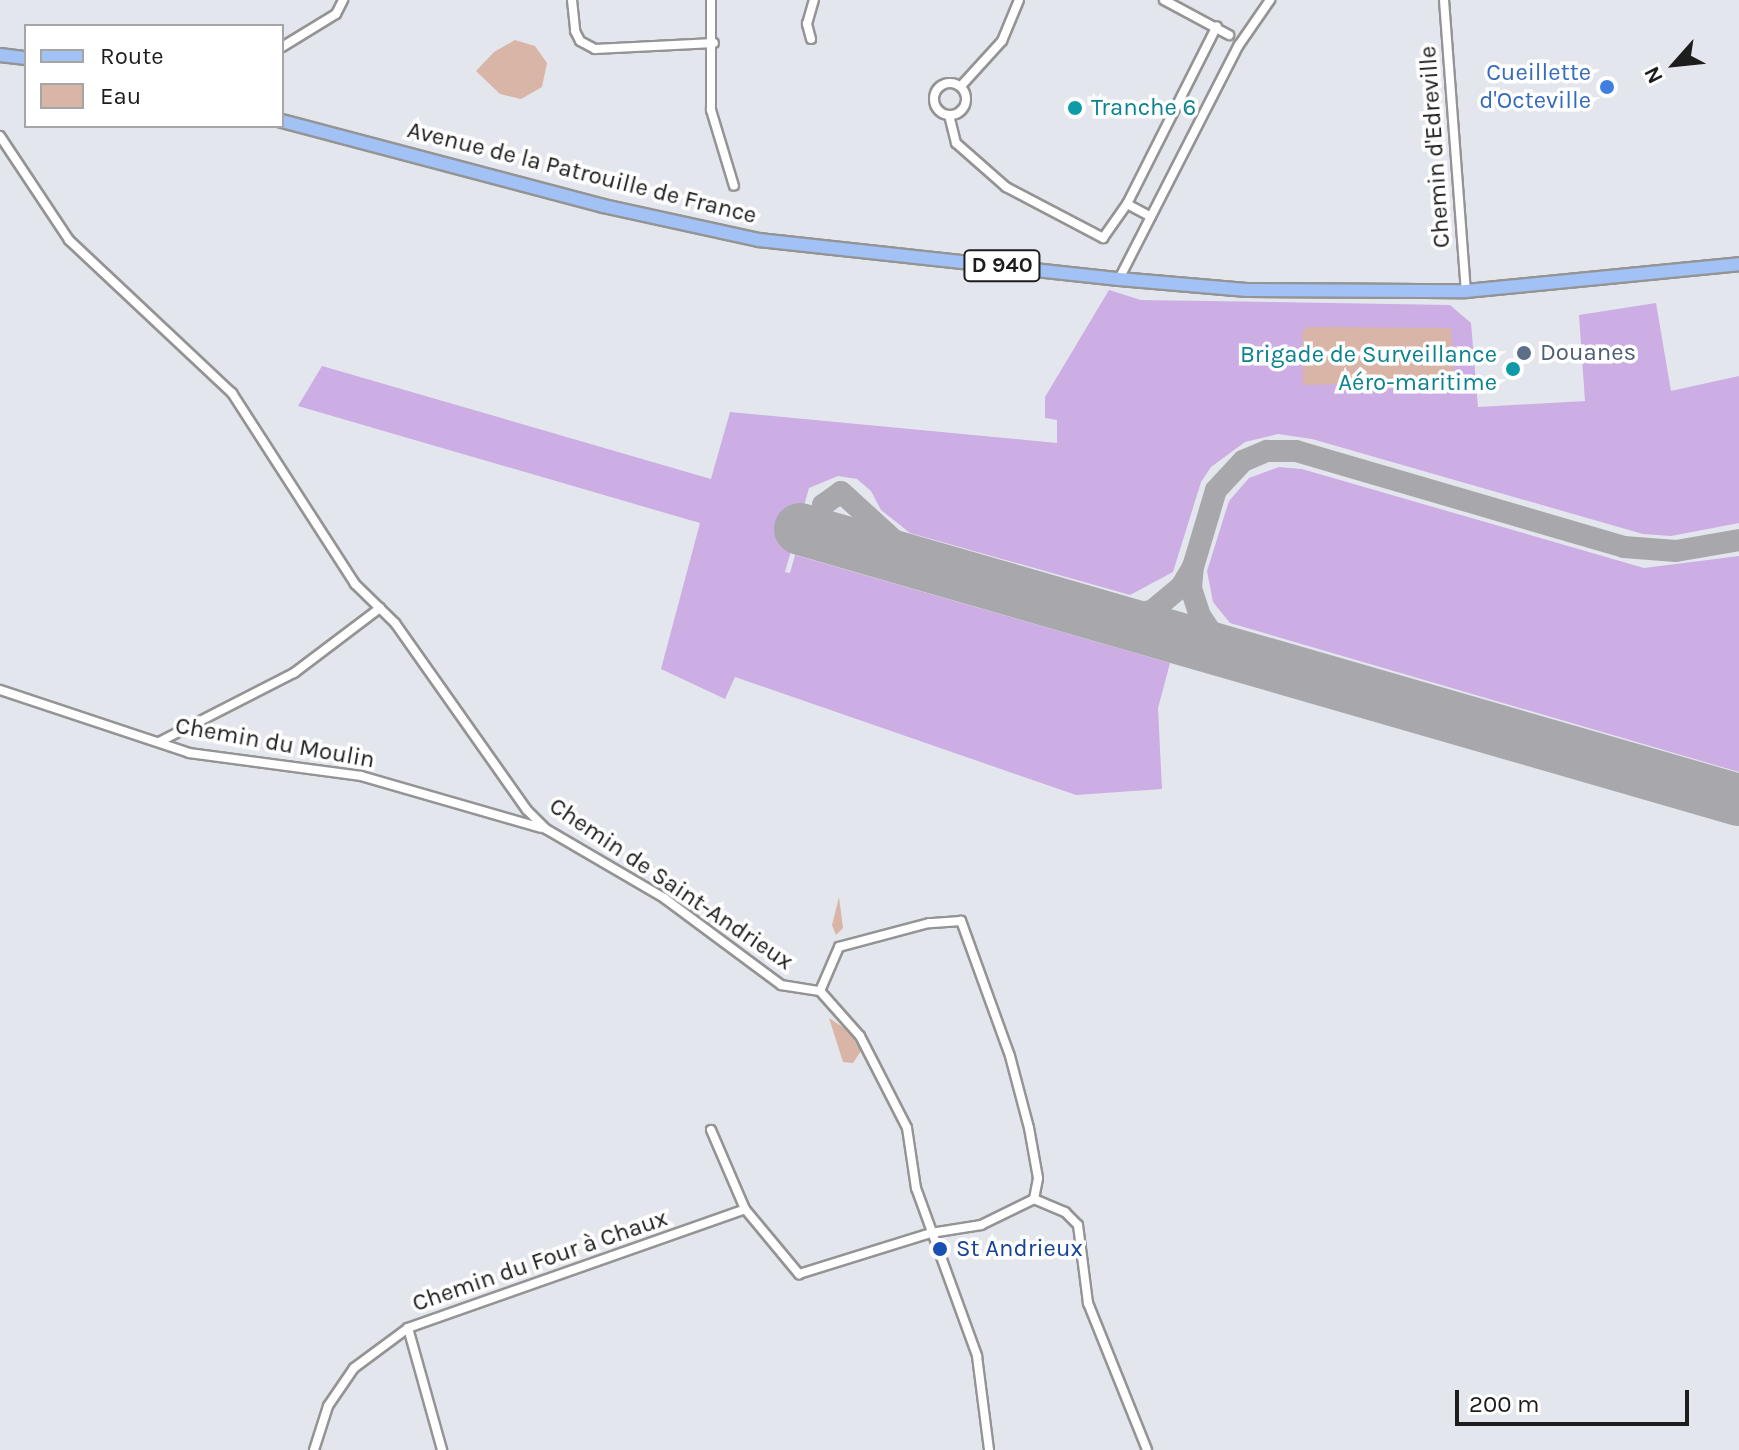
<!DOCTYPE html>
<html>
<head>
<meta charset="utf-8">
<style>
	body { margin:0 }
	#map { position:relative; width:1739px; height:1450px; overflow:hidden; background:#e4e6ed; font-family:Karla,sans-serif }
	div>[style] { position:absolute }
	.grass>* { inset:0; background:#ccade4 }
	.water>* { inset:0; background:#d8b5a7 }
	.taxiway>* { height:22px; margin:-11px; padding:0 11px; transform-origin:11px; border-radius:11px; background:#a8a8ac }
	.runway>* { height:52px; margin:-26px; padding:0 26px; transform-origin:26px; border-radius:26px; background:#a8a8ac }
	.roads { filter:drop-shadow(2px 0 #949494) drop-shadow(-2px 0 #949494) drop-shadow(0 2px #949494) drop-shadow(0 -2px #949494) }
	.street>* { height:8px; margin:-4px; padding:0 4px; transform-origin:4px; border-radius:4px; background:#fff }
	.street>.ring { margin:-4px; padding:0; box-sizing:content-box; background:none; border:8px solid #fff; border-radius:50% }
	.primary>* { height:12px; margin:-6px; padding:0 6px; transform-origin:6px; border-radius:6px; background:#a2c1f4 }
	.dots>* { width:22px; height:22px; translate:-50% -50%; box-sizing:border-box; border:4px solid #fff; border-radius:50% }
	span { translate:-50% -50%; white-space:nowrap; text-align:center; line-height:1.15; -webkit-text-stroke:7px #fff; paint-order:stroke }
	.shield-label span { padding:2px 6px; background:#fff; border:2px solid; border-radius:6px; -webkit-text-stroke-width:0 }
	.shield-label { font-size:22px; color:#1d1d1d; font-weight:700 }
	.shop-label { font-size:24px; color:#366cbe }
	.right { translate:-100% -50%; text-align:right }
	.culture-label { font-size:24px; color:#0d838f }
	.left { translate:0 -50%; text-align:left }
	.street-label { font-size:24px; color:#1d1d1d }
	.service-label { font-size:24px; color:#4e5e75 }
	.transit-label { font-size:24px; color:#164399 }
	.legend { position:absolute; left:24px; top:24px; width:260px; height:104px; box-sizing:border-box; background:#fff; border:2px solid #a5a5a5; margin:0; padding:10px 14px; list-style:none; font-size:24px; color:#1d1d1d }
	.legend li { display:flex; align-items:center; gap:16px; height:40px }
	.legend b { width:40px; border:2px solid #a5a5a5 }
	.north { position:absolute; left:1635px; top:24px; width:80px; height:80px; -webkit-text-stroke:6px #fff; paint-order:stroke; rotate:243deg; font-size:22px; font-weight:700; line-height:32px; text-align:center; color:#1d1d1d }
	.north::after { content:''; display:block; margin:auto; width:28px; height:36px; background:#1d1d1d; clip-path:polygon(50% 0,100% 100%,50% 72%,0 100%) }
	.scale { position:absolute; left:1455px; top:1390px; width:234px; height:36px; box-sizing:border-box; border:4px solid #1d1d1d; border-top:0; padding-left:10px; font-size:24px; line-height:28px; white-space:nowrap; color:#1d1d1d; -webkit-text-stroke:6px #fff; paint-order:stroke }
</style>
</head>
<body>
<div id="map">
	<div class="grass">
		<i style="clip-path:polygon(1109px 290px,1141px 300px,1450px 305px,1471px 323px,1478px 407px,1585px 401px,1579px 315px,1656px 303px,1671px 391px,1739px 376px,1739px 523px,1671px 536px,1643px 534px,1312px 439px,1278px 434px,1245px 442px,1211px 467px,1201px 482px,1173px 572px,1130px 595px,910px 533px,881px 510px,871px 491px,857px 479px,838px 476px,809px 488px,785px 572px,790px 573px,795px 555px,1170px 663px,1158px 708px,1162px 789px,1076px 795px,735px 677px,725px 699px,661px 669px,700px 523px,298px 406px,322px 366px,711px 479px,730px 412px,1057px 443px,1057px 420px,1045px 418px,1045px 397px)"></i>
		<i style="clip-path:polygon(1279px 467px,1302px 469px,1644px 568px,1739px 556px,1739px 772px,1230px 623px,1213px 602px,1207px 571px,1229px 501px,1249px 478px)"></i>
	</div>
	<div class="water">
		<i style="clip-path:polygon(515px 40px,535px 46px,547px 63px,542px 87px,521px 99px,500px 94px,476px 71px,494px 52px)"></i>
		<i style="clip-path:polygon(1306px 327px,1451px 328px,1454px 381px,1303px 385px,1302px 334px)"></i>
		<i style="clip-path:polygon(839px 897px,843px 928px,836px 935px,832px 925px)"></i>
		<i style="clip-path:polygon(829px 1018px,849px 1031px,861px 1051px,853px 1063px,843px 1062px)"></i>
	</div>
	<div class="taxiway">
		<i style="left:827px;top:537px;width:17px;rotate:-123deg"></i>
		<i style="left:818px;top:523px;width:19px;rotate:-74deg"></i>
		<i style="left:823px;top:505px;width:22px;rotate:-36deg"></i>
		<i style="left:841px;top:492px;width:105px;rotate:42.3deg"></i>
		<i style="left:1107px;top:618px;width:46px;rotate:-8.8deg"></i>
		<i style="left:1152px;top:611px;width:38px;rotate:-40deg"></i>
		<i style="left:1181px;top:587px;width:21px;rotate:-59deg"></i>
		<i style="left:1238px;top:656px;width:29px;rotate:-142deg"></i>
		<i style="left:1215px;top:638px;width:27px;rotate:-124deg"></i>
		<i style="left:1200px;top:616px;width:29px;rotate:-108deg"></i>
		<i style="left:1191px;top:588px;width:21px;rotate:-85deg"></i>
		<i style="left:1193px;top:567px;width:80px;rotate:-73.4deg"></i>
		<i style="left:1216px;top:490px;width:40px;rotate:-47deg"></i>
		<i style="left:1243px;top:461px;width:26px;rotate:-23deg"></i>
		<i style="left:1267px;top:451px;width:29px"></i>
		<i style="left:1296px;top:451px;width:342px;rotate:16.3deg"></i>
		<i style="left:1624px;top:547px;width:52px;rotate:4.4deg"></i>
		<i style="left:1676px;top:551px;width:64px;rotate:-9.9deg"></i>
	</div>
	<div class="runway">
		<i style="left:800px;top:529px;width:977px;rotate:16.1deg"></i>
	</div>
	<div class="roads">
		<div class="street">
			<i style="left:572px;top:0;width:31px;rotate:84deg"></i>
			<i style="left:575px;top:31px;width:11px;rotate:63deg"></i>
			<i style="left:580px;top:41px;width:17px;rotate:28deg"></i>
			<i style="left:595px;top:49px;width:119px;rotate:-2.9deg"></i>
			<i style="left:711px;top:0;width:110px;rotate:90deg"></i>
			<i style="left:711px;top:110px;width:79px;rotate:73.2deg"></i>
			<i style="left:1164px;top:0;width:74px;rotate:28.3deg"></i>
			<i style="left:1444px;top:0;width:292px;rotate:85.7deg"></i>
			<i style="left:811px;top:39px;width:16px;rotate:-105deg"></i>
			<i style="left:807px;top:24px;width:25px;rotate:-74deg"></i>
			<i style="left:282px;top:47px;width:63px;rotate:-31.4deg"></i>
			<i style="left:336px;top:14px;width:16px;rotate:-63deg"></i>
			<i class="ring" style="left:934px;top:83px;width:24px;height:24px"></i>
			<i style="left:961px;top:86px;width:61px;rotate:-47.7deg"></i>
			<i style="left:1002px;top:41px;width:44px;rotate:-67.5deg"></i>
			<i style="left:949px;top:115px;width:29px;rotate:76deg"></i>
			<i style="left:956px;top:143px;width:67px;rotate:41.3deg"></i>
			<i style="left:1006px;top:187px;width:110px;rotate:27.7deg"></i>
			<i style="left:1103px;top:238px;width:42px;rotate:-54.8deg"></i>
			<i style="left:1127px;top:204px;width:199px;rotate:-63.2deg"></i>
			<i style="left:0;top:136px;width:125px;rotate:56.4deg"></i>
			<i style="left:69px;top:240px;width:224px;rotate:43.2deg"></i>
			<i style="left:232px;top:393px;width:227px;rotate:57.2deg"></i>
			<i style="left:355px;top:584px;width:56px;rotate:44.3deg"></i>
			<i style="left:395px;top:623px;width:229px;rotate:54.8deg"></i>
			<i style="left:527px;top:810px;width:27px;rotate:45deg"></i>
			<i style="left:546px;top:829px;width:137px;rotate:30.3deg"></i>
			<i style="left:664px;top:898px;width:146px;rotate:36.6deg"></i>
			<i style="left:781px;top:985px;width:39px;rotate:9deg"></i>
			<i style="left:820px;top:991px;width:60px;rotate:48.4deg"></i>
			<i style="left:860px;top:1036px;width:103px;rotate:62.9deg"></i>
			<i style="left:907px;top:1128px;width:61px;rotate:81.5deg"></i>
			<i style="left:916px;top:1188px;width:179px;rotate:70deg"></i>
			<i style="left:977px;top:1356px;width:95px;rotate:82.7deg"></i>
			<i style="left:1127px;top:204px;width:27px;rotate:28deg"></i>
			<i style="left:1119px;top:279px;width:263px;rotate:-62.9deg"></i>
			<i style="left:1239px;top:45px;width:55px;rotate:-55.4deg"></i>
			<i style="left:0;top:690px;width:199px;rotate:18.4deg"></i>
			<i style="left:189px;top:753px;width:174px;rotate:7.6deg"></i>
			<i style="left:361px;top:776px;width:187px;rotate:16.1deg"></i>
			<i style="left:159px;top:742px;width:152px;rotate:-27.1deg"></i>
			<i style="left:294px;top:673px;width:108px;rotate:-37.1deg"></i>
			<i style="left:711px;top:1130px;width:86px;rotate:66.7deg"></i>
			<i style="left:745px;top:1209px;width:85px;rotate:50.3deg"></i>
			<i style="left:799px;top:1274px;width:138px;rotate:-17.3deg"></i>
			<i style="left:931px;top:1233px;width:51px;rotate:-9.1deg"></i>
			<i style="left:981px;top:1225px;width:59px;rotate:-26.1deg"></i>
			<i style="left:1034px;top:1199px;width:21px;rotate:-79deg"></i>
			<i style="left:1038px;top:1178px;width:51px;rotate:-100.2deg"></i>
			<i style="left:1029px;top:1128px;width:74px;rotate:-104.8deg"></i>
			<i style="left:1010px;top:1056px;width:144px;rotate:-109.9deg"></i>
			<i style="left:961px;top:921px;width:32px;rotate:176deg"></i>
			<i style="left:929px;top:923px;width:93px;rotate:165.1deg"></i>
			<i style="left:839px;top:947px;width:48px;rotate:113.4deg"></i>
			<i style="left:1034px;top:1199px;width:34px;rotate:23deg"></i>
			<i style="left:1065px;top:1212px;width:18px;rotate:45deg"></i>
			<i style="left:1078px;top:1225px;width:79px;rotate:82.7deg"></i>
			<i style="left:1088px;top:1303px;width:158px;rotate:68.1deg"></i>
			<i style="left:408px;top:1328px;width:127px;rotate:74.4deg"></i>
			<i style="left:314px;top:1450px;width:46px;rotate:-72.3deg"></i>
			<i style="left:328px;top:1406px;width:46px;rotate:-55.6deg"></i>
			<i style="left:354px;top:1368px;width:67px;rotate:-36.5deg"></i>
			<i style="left:408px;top:1328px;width:357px;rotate:-19.4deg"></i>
		</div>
		<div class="primary">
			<i style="left:0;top:55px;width:26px;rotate:7deg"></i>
			<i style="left:282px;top:121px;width:332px;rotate:14.8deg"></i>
			<i style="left:603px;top:206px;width:160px;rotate:12.3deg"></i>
			<i style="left:759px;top:240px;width:362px;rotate:6.2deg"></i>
			<i style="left:1119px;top:279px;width:128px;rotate:4.9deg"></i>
			<i style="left:1247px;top:290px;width:219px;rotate:0.3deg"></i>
			<i style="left:1466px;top:291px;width:274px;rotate:-5.6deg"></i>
		</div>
	</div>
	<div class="dots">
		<i style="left:1607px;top:87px;background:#3f7fe0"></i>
		<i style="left:1075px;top:108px;background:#0f9aa8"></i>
		<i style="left:1524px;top:353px;background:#5c6f8a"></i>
		<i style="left:1513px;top:369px;background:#0f9aa8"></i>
		<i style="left:940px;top:1249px;background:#1a4fb4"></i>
	</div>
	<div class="shield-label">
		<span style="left:1002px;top:266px">D 940</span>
	</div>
	<div class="shop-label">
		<span class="right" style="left:1591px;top:87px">Cueillette<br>d'Octeville</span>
	</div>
	<div class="culture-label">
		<span class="left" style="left:1091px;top:108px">Tranche 6</span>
		<span class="right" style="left:1497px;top:369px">Brigade de Surveillance<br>Aéro-maritime</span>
	</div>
	<div class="street-label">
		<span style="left:1435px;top:147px;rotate:-94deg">Chemin d'Edreville</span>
		<span style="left:582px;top:173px;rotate:14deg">Avenue de la Patrouille de France</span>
		<span style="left:275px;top:743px;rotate:10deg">Chemin du Moulin</span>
		<span style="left:671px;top:884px;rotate:34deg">Chemin de Saint-Andrieux</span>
		<span style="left:540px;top:1261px;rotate:-19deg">Chemin du Four à Chaux</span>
	</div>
	<div class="service-label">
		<span class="left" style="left:1540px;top:353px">Douanes</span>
	</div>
	<div class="transit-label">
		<span class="left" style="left:956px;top:1249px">St Andrieux</span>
	</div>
	<ul class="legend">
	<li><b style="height:10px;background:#a2c1f4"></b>Route</li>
	<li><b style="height:22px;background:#d8b5a7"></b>Eau</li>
	</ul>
	<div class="north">N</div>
	<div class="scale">200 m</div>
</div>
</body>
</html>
